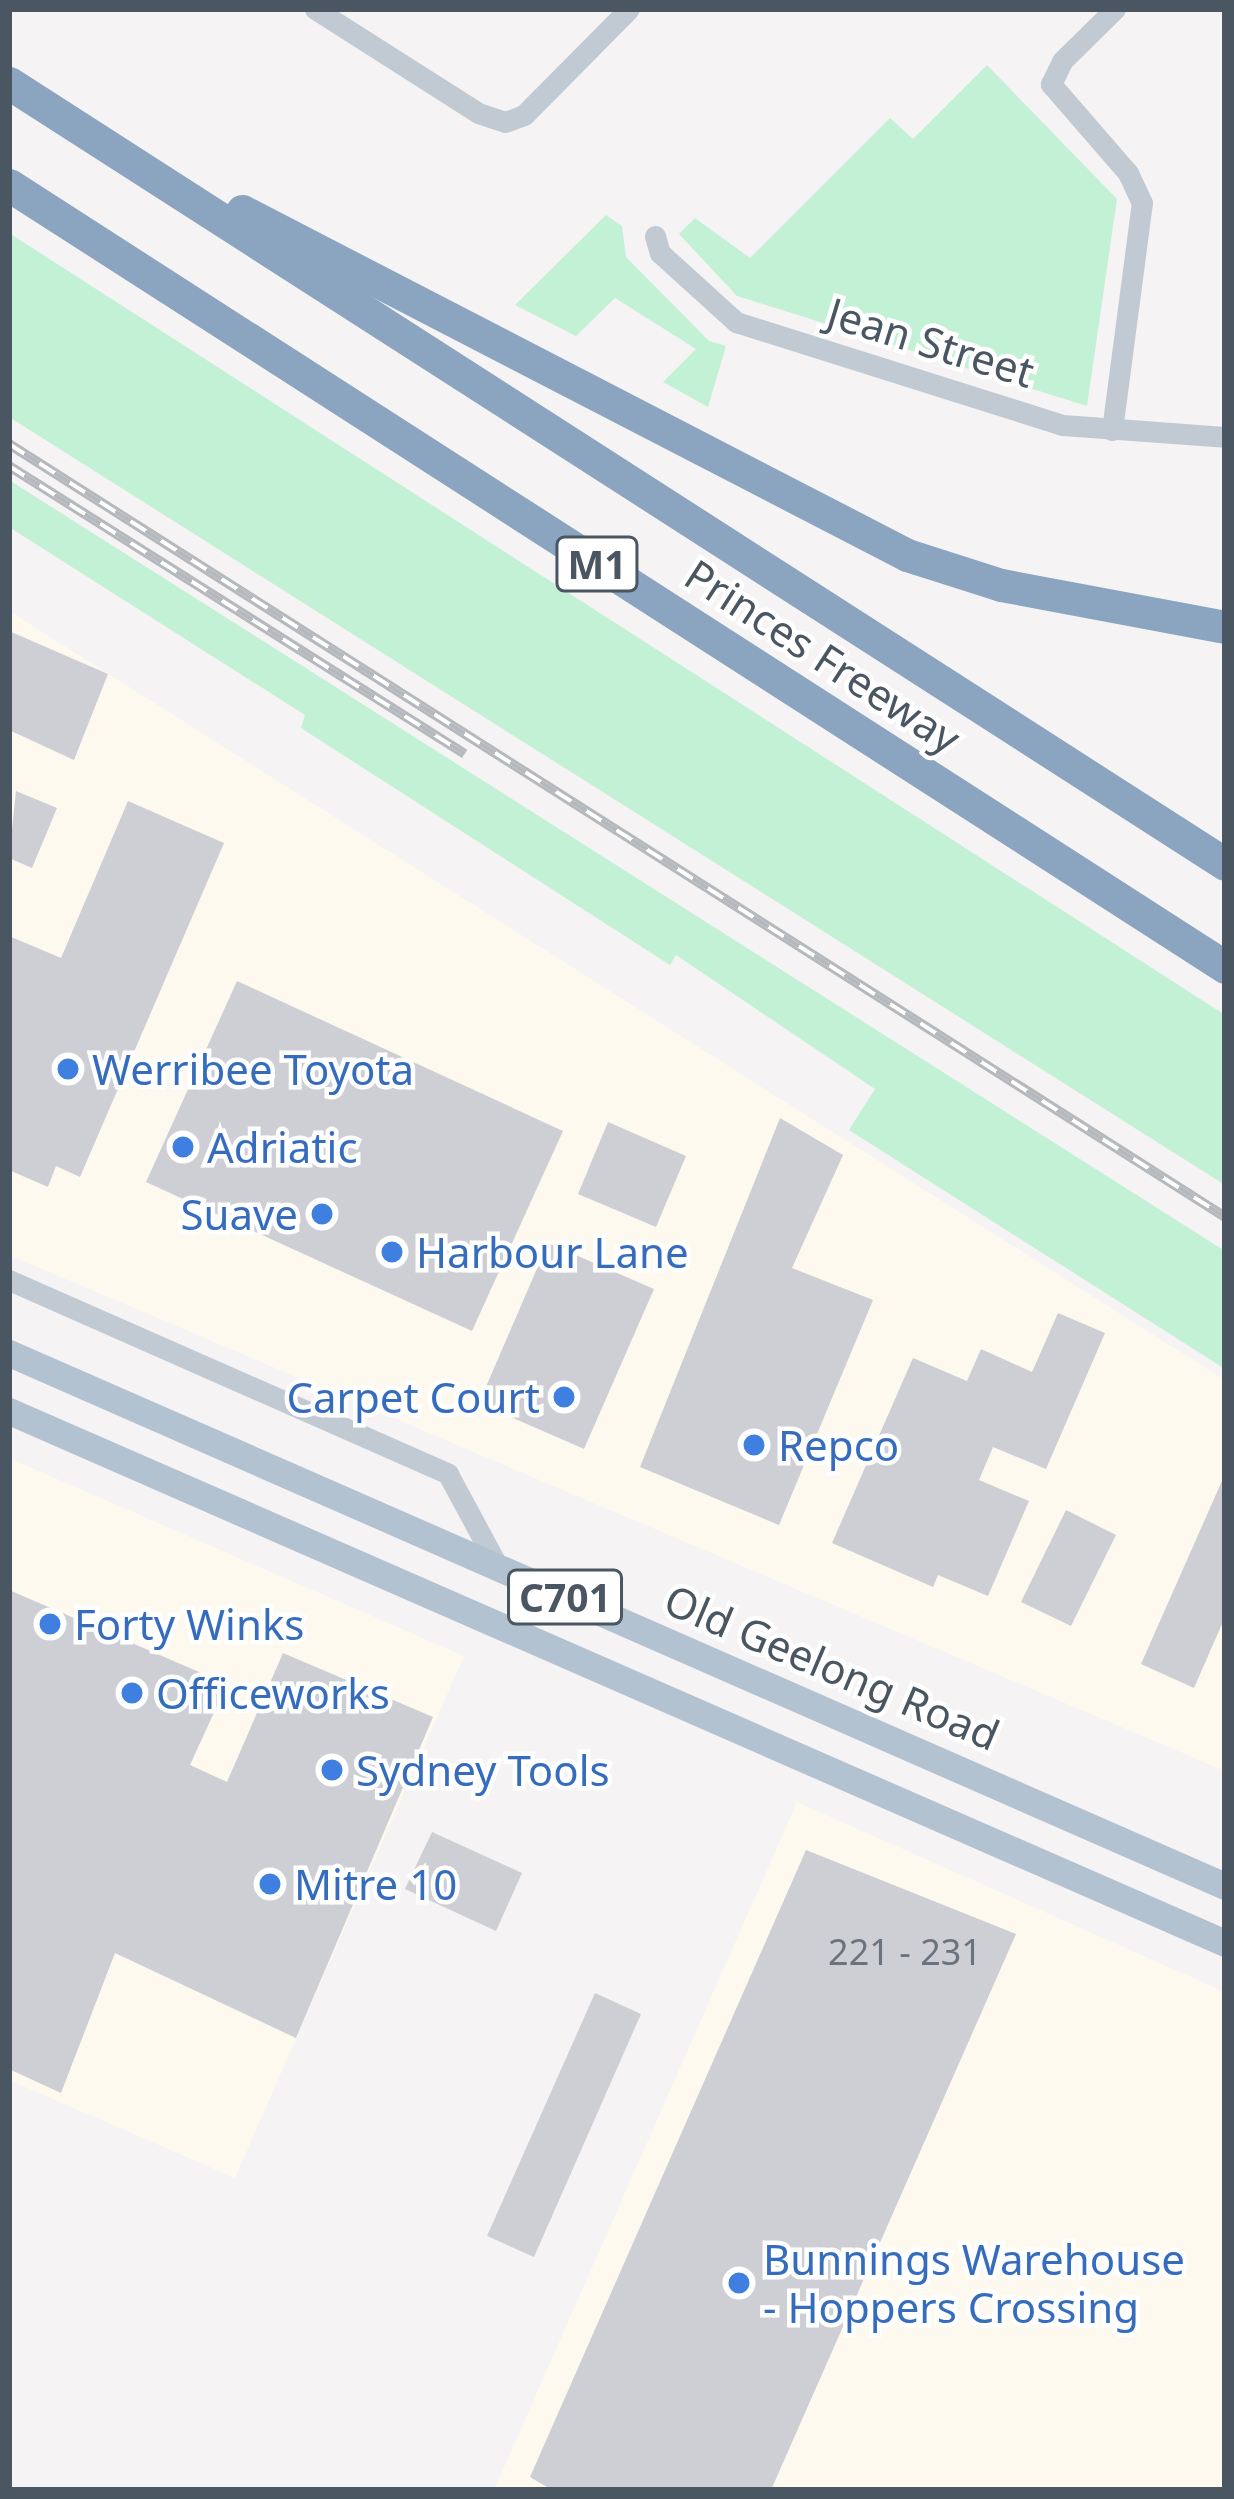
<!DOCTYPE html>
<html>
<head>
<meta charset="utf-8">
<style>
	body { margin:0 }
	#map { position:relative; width:1234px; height:2499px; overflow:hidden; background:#f5f3f3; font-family:"Noto Sans",sans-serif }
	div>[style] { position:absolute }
	.commercial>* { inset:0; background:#fdf9ef }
	.green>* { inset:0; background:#c3f1d5 }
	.building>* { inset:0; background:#cdcfd5 }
	.minor>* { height:21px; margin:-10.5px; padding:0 10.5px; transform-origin:10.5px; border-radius:10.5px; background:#c1cad2 }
	.major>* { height:27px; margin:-13.5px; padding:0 13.5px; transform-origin:13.5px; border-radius:13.5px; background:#b3c2d1 }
	.highway>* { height:33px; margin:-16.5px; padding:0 16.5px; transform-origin:16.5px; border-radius:16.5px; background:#8ba5c1 }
	.rail>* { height:10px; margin-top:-5px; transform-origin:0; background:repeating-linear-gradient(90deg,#fff 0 18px,#b5b8bd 0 36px); box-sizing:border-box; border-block:3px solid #b5b8bd }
	.dots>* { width:33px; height:33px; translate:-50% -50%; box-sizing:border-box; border:6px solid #fff; border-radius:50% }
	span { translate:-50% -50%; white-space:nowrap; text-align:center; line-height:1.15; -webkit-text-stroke:9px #fff; paint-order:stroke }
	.number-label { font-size:36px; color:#6b747e }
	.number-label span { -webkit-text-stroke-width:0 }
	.shield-label span { padding:3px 9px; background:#fff; border:3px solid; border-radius:9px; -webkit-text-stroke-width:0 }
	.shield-label { font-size:39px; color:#4a5661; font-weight:700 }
	.street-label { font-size:42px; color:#4a5661 }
	.shop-label { font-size:42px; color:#366cbe }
	.left { translate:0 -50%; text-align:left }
	.right { translate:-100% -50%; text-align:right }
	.frame { position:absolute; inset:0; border:12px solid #4a5661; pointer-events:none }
</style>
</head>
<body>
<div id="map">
	<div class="commercial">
		<i style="clip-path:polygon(9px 611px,1225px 1380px,1225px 1771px,9px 1255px)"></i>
		<i style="clip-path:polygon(9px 1458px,464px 1656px,235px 2178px,9px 2080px)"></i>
		<i style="clip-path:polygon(797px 1802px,1225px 1992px,1225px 2490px,494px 2490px)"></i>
	</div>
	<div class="green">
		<i style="clip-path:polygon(987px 65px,1117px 199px,1087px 406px,737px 296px,679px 234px,695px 218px,750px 258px,890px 118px,913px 139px)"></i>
		<i style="clip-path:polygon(606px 215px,622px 226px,626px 257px,709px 341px,726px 346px,708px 407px,663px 382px,696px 349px,615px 298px,576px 336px,515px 305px)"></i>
		<i style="clip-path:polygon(9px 233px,1225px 1015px,1225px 1185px,9px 417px)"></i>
		<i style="clip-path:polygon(9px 480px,1225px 1251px,1225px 1369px,849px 1130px,875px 1089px,676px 955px,670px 965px,301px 728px,305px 715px,9px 527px)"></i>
	</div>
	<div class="building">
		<i style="clip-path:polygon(9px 631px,108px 674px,74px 760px,9px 730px)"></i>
		<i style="clip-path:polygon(16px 791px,57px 808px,32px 868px,9px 858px)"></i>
		<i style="clip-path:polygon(128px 801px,224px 843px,80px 1177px,56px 1166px,48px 1187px,9px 1170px,9px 936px,61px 958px)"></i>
		<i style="clip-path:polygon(237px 981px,563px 1131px,472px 1331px,146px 1182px)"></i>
		<i style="clip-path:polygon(780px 1118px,843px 1155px,792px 1268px,873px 1300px,779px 1525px,640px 1467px)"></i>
		<i style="clip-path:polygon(608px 1122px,686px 1156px,656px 1227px,578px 1194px)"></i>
		<i style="clip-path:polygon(548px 1243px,654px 1289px,584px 1449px,479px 1403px)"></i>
		<i style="clip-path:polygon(1058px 1313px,1105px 1333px,1046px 1469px,993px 1447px,979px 1480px,1029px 1501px,988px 1596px,938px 1575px,933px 1587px,832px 1543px,913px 1358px,967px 1381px,981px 1349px,1032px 1372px)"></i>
		<i style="clip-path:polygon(1225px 1474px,1225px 1617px,1194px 1688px,1141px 1664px)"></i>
		<i style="clip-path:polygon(1066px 1510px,1116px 1535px,1071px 1626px,1021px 1602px)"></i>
		<i style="clip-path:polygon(9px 1590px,227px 1684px,190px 1765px,227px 1782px,283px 1653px,433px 1717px,296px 2038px,115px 1953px,61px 2093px,9px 2069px)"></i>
		<i style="clip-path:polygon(432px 1832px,522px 1873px,496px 1931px,405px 1889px)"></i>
		<i style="clip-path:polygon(806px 1850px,1016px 1934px,771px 2490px,552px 2490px,530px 2477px)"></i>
		<i style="clip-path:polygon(595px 1993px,641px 2014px,534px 2257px,487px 2236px)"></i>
	</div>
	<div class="minor">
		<i style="left:315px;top:9px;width:193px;rotate:32.5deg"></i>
		<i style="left:478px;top:113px;width:28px;rotate:18deg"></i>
		<i style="left:505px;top:122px;width:20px;rotate:-20deg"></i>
		<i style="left:524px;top:115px;width:149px;rotate:-45.3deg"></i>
		<i style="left:655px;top:236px;width:18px;rotate:74deg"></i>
		<i style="left:660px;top:253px;width:103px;rotate:42.2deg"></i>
		<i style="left:736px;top:322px;width:343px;rotate:17.5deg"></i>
		<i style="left:1063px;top:425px;width:162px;rotate:4.2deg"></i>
		<i style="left:1112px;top:430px;width:229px;rotate:-82.5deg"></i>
		<i style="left:1142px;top:203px;width:33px;rotate:-115deg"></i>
		<i style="left:1128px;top:173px;width:118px;rotate:-130.9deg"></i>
		<i style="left:1051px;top:84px;width:25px;rotate:-64deg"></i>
		<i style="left:1062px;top:61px;width:74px;rotate:-44.5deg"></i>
		<i style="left:9px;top:1280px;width:480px;rotate:23.8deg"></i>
		<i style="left:448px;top:1474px;width:106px;rotate:61.7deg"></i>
	</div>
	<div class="major">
		<i style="left:9px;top:1353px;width:1328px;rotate:23.67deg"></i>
		<i style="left:9px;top:1411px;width:1327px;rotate:23.63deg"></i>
	</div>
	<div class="highway">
		<i style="left:9px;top:83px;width:1445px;rotate:32.71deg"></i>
		<i style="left:9px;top:185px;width:1446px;rotate:32.74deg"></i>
		<i style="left:242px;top:211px;width:749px;rotate:27.35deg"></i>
		<i style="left:907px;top:555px;width:99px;rotate:17.7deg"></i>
		<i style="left:1001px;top:585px;width:228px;rotate:10.6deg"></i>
	</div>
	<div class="rail">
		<i style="left:9px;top:444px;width:1441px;rotate:32.44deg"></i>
		<i style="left:9px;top:466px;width:539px;rotate:32.28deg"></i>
	</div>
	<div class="dots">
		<i style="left:68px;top:1069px;background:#3f7fe0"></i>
		<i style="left:183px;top:1147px;background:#3f7fe0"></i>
		<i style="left:322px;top:1214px;background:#3f7fe0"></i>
		<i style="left:392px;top:1252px;background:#3f7fe0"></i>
		<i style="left:564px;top:1397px;background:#3f7fe0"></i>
		<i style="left:754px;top:1445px;background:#3f7fe0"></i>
		<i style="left:50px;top:1624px;background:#3f7fe0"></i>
		<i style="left:132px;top:1693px;background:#3f7fe0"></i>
		<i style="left:332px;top:1770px;background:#3f7fe0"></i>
		<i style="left:270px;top:1884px;background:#3f7fe0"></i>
		<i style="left:739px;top:2283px;background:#3f7fe0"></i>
	</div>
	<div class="number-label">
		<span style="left:905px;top:1952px">221 - 231</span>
	</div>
	<div class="shield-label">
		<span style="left:597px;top:564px">M1</span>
		<span style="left:565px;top:1597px">C701</span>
	</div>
	<div class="street-label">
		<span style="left:931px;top:342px;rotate:17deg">Jean Street</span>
		<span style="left:823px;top:656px;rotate:33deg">Princes Freeway</span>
		<span style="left:832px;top:1667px;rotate:23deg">Old Geelong Road</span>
	</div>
	<div class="shop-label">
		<span class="left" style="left:92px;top:1069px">Werribee Toyota</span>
		<span class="left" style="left:207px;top:1147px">Adriatic</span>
		<span class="right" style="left:298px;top:1214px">Suave</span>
		<span class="left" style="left:416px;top:1252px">Harbour Lane</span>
		<span class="right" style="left:540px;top:1397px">Carpet Court</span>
		<span class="left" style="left:778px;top:1445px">Repco</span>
		<span class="left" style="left:74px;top:1624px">Forty Winks</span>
		<span class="left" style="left:156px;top:1693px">Officeworks</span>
		<span class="left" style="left:356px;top:1770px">Sydney Tools</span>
		<span class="left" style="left:294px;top:1884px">Mitre 10</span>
		<span class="left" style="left:763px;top:2283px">Bunnings Warehouse<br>- Hoppers Crossing</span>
	</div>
	<div class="frame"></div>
</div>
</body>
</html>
